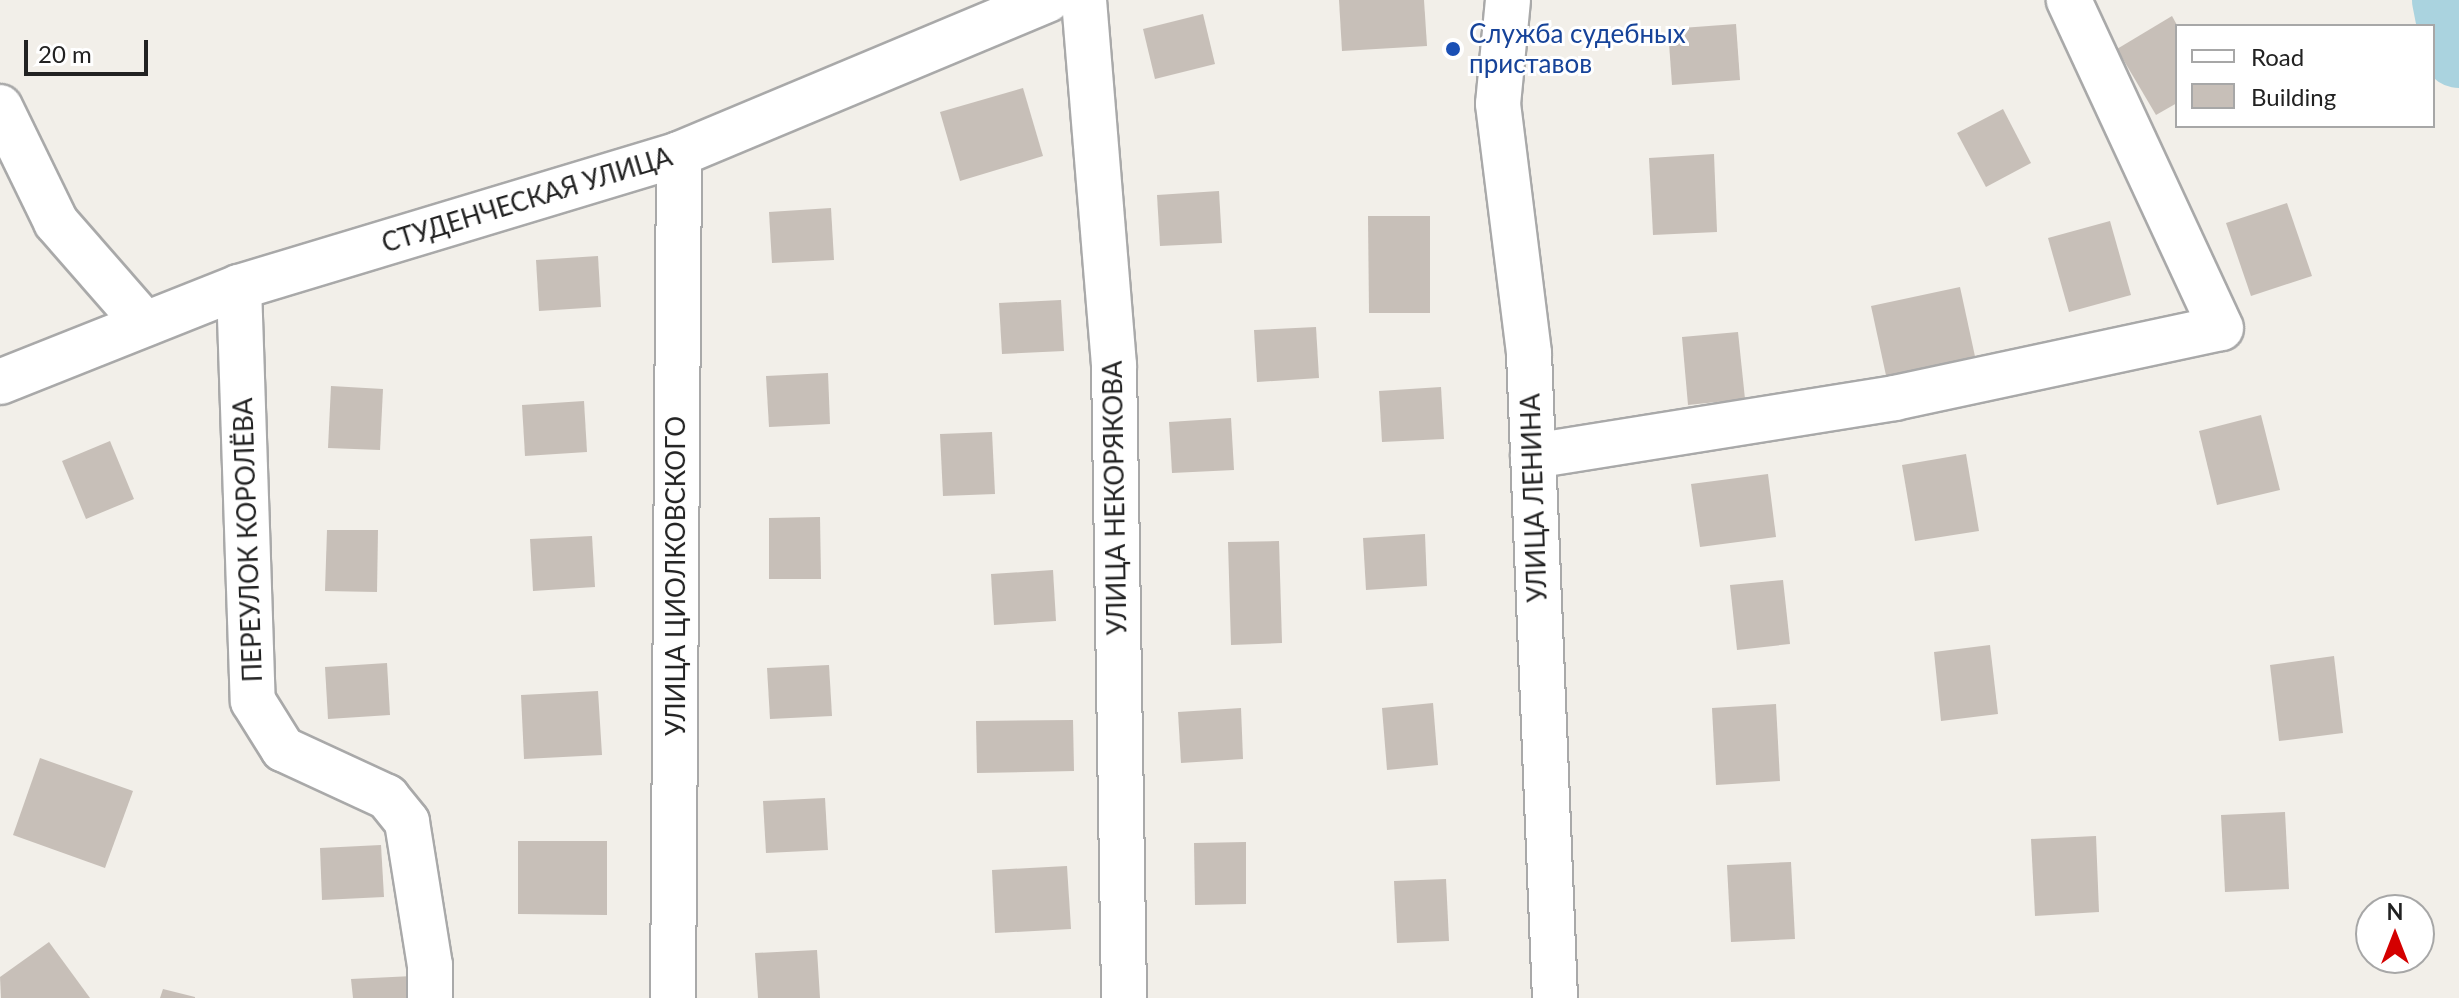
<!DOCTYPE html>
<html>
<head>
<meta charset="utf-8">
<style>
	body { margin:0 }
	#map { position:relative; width:2459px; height:998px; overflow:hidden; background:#f2efe9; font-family:Lato,sans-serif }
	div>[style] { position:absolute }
	.river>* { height:74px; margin:-37px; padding:0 37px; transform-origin:37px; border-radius:37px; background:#aad3df }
	.building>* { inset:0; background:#c7bfb8 }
	.roads { filter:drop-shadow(2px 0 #a9a9a9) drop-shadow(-2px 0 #a9a9a9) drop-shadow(0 2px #a9a9a9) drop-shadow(0 -2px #a9a9a9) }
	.minor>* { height:44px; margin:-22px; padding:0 22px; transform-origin:22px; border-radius:22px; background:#fff }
	.dots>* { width:22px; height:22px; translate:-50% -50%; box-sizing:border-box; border:4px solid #fff; border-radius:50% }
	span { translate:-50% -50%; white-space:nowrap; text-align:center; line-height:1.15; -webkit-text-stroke:6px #fff; paint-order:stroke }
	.transit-label { font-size:26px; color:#164399 }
	.left { translate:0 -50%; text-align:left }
	.street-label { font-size:26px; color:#222 }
	.legend { position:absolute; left:2175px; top:24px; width:260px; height:104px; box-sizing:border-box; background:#fff; border:2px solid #a7a7a7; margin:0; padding:10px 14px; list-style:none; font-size:24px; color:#222 }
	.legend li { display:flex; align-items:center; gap:16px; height:40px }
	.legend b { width:40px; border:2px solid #a7a7a7 }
	.north { position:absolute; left:2355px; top:894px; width:80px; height:80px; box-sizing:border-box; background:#fff; border:2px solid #a7a7a7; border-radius:50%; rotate:0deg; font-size:22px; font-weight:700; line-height:32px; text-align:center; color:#222 }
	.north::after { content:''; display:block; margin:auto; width:28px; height:36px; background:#d40000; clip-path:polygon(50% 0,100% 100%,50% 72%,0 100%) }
	.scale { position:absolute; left:24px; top:40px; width:124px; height:36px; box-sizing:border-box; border:4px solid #222; border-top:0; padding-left:10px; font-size:24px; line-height:28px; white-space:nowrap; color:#222; -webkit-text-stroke:6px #fff; paint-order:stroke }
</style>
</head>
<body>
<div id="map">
	<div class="river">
		<i style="left:2449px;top:0;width:52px;rotate:78.9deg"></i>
	</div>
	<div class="building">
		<i style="clip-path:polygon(1339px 0,1424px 0,1427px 46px,1342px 51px)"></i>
		<i style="clip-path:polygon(1203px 14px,1215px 64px,1155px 79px,1143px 29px)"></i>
		<i style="clip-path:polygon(2172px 16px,2177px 25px,2177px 103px,2156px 115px,2117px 49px)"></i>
		<i style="clip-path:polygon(1736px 24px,1740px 80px,1672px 85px,1668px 29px)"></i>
		<i style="clip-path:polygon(1023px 88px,1043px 156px,960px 181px,940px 112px)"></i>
		<i style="clip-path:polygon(2003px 109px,2031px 163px,1986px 187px,1957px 133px)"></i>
		<i style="clip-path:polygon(1714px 154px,1717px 232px,1653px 235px,1649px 158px)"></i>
		<i style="clip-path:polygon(1219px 191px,1222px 243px,1160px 246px,1157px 195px)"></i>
		<i style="clip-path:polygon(2287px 203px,2312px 276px,2251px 296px,2226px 223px)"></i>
		<i style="clip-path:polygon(831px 208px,834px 260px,772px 263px,769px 212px)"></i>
		<i style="clip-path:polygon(1368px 216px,1430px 216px,1430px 313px,1369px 313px)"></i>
		<i style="clip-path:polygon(2110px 221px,2131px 295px,2069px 312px,2048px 238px)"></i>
		<i style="clip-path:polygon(598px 256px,601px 307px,539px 311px,536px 260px)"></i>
		<i style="clip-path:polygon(1960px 287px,1976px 361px,1887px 380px,1871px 306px)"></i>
		<i style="clip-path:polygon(1061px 300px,1064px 351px,1002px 354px,999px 303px)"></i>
		<i style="clip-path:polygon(1316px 327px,1319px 378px,1257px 382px,1254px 330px)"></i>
		<i style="clip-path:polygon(1738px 332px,1745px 399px,1688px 405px,1682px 337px)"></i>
		<i style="clip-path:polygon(828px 373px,830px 424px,769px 427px,766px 376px)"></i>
		<i style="clip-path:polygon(331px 386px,383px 389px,380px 450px,328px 448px)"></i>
		<i style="clip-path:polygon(1441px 387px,1444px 439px,1382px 442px,1379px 391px)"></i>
		<i style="clip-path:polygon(584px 401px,587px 452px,525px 456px,522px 405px)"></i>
		<i style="clip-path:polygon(2261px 415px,2280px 490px,2217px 505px,2199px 431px)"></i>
		<i style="clip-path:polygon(1231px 418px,1234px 470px,1172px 473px,1169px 422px)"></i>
		<i style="clip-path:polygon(992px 432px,995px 494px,943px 496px,940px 434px)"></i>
		<i style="clip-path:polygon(110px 441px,134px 499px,86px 519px,62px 461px)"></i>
		<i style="clip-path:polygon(1966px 454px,1979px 531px,1915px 541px,1902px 465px)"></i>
		<i style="clip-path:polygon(1768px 474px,1776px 537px,1700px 547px,1691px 484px)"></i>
		<i style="clip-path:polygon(820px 517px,821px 579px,769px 579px,769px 518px)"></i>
		<i style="clip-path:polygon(327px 530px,378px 530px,377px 592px,325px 591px)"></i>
		<i style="clip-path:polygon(1425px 534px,1427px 586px,1366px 590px,1363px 538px)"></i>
		<i style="clip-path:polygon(592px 536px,595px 587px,533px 591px,530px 539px)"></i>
		<i style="clip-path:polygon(1279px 541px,1282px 643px,1231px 645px,1228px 542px)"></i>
		<i style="clip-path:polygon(1053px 570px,1056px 621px,994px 625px,991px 574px)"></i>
		<i style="clip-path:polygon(1783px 580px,1790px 644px,1737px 650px,1730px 585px)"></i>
		<i style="clip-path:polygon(1990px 645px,1998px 714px,1941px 721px,1934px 652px)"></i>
		<i style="clip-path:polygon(2334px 656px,2343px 733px,2279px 741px,2270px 665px)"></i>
		<i style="clip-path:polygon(387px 663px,390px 715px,328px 719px,325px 667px)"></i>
		<i style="clip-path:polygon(829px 665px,832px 716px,770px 719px,767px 668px)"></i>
		<i style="clip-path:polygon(598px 691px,602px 755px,524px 759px,521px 695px)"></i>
		<i style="clip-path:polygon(1433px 703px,1438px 765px,1387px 770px,1382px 708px)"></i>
		<i style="clip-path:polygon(1776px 704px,1780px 781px,1716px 785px,1712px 708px)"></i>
		<i style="clip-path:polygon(1241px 708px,1243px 759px,1181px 763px,1178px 712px)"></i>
		<i style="clip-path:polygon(1073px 720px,1074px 771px,977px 773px,976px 721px)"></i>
		<i style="clip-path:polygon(40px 758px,133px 791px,105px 868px,13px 835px)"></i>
		<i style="clip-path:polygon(825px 798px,828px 850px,766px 853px,763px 801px)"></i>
		<i style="clip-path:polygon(2285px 812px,2289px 889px,2225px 892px,2221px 815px)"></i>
		<i style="clip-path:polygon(2096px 836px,2099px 912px,2035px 916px,2031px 839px)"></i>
		<i style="clip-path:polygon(518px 841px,607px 841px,607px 915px,518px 914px)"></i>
		<i style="clip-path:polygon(1246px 842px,1246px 904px,1195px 905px,1194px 843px)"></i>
		<i style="clip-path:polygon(381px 845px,384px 897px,322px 900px,320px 848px)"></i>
		<i style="clip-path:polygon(1791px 862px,1795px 939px,1731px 942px,1727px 865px)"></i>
		<i style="clip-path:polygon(1067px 866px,1071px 929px,995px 933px,992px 870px)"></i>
		<i style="clip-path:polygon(1446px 879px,1449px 941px,1397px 943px,1394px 881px)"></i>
		<i style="clip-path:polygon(49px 942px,90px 998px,1px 998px,0 977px)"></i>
		<i style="clip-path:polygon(817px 950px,820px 998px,758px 998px,755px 953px)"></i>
		<i style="clip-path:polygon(413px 976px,415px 998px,353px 998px,351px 979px)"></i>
		<i style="clip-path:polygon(163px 989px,195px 997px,195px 998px,160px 998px)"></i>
	</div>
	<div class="roads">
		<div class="minor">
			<i style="left:1084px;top:0;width:366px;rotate:85.3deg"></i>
			<i style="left:1114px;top:365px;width:633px;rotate:89.09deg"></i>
			<i style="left:1508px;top:0;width:104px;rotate:95.5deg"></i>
			<i style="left:1498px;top:104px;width:252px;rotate:82.9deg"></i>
			<i style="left:1529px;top:354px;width:645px;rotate:87.69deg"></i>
			<i style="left:0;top:107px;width:128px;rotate:64deg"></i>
			<i style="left:56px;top:222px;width:135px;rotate:48.9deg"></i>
			<i style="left:239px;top:287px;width:414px;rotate:88.1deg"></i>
			<i style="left:253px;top:701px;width:57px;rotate:58deg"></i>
			<i style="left:283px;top:749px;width:115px;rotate:24.8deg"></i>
			<i style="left:387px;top:797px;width:32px;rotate:51deg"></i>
			<i style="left:407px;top:822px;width:145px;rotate:80.9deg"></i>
			<i style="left:430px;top:965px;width:33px;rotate:90deg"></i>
			<i style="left:0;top:382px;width:257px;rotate:-21.7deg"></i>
			<i style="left:239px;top:287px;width:460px;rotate:-16.8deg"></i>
			<i style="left:679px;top:154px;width:400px;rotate:-22.7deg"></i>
			<i style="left:1533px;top:456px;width:367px;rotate:-9.1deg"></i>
			<i style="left:1895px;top:398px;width:333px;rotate:-12.1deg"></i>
			<i style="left:2221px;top:328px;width:362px;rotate:-114.9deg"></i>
			<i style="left:673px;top:998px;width:844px;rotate:-89.59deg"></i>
		</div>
	</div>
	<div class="dots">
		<i style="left:1453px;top:49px;background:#1a4fb4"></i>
	</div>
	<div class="transit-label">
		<span class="left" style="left:1469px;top:49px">Служба судебных<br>приставов</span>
	</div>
	<div class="street-label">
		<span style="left:527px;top:200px;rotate:-17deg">СТУДЕНЧЕСКАЯ УЛИЦА</span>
		<span style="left:1115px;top:498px;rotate:-91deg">УЛИЦА НЕКОРЯКОВА</span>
		<span style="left:1534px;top:498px;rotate:-92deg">УЛИЦА ЛЕНИНА</span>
		<span style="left:248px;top:540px;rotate:-92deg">ПЕРЕУЛОК КОРОЛЁВА</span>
		<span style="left:676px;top:576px;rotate:-90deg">УЛИЦА ЦИОЛКОВСКОГО</span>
	</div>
	<ul class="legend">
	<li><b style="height:10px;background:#fff"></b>Road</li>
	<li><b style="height:22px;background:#c7bfb8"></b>Building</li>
	</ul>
	<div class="north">N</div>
	<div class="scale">20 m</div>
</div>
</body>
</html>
